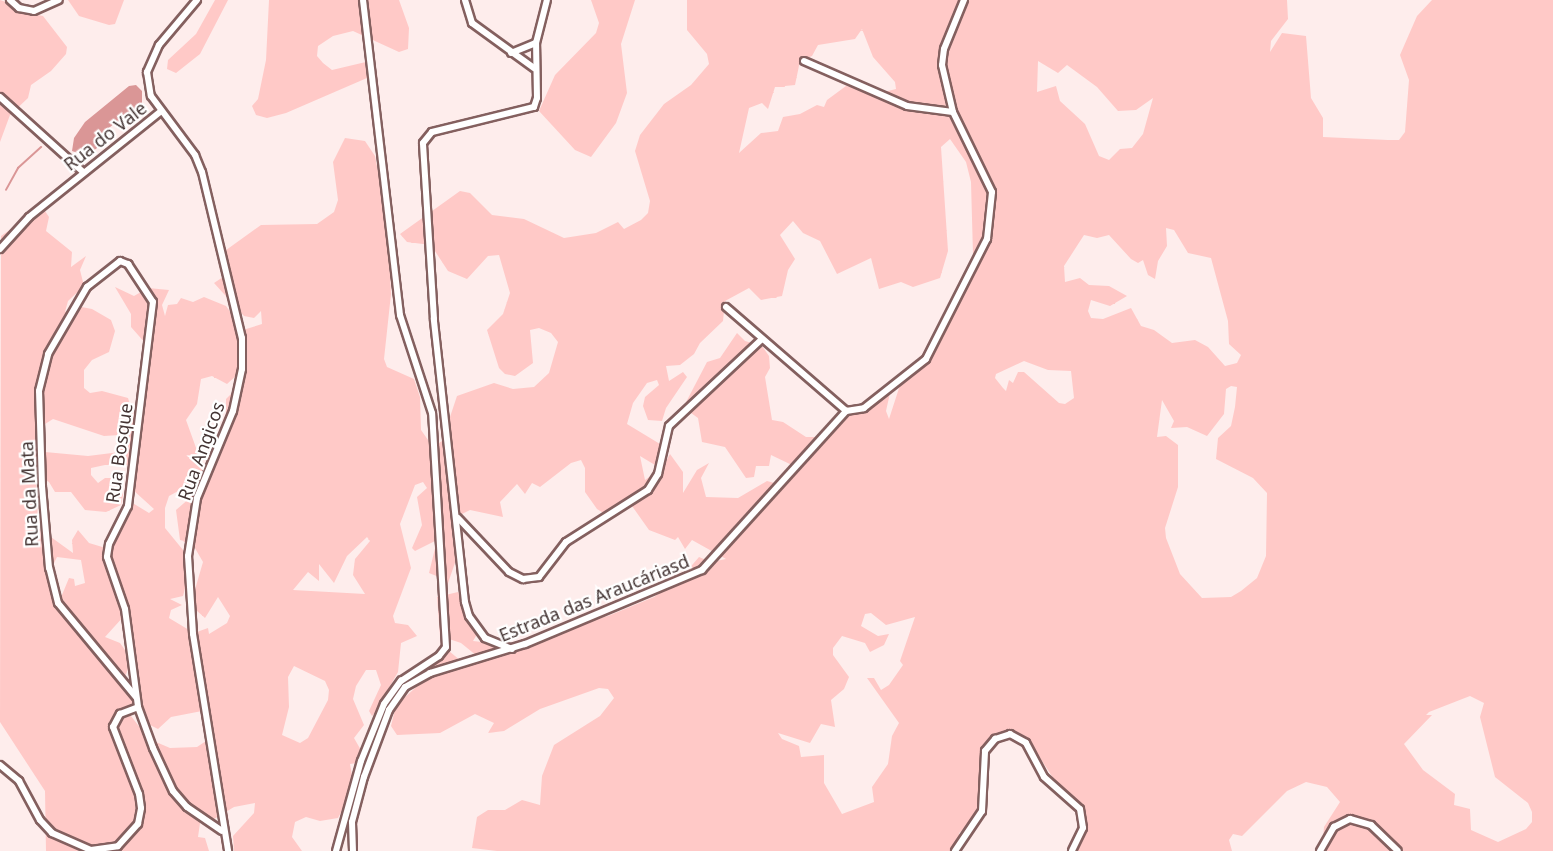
<!DOCTYPE html>
<html>
<head>
<meta charset="utf-8">
<style>
	body { margin:0 }
	#map { position:relative; width:1553px; height:851px; overflow:hidden; background:#feedec; font-family:"Noto Sans",sans-serif }
	div>[style] { position:absolute }
	.green>* { inset:0; background:#ffc9c7 }
	.water>* { inset:0; background:#da9696 }
	.stream>* { height:1.5px; margin:-0.75px; padding:0 0.75px; transform-origin:0.75px; border-radius:0.75px; background:#da9696 }
	.roads { filter:drop-shadow(2px 0 #84605f) drop-shadow(-2px 0 #84605f) drop-shadow(0 2px #84605f) drop-shadow(0 -2px #84605f) }
	.minor>* { height:6px; margin:-3px; padding:0 3px; transform-origin:3px; border-radius:3px; background:#fff }
	span { translate:-50% -50%; white-space:nowrap; text-align:center; line-height:1.15; -webkit-text-stroke:4.5px #fff; paint-order:stroke }
	.street-label { font-size:18px; color:#443433 }
</style>
</head>
<body>
<div id="map">
	<div class="green">
		<i style="clip-path:polygon(0 0,18px 6px,22px 12px,43px 16px,67px 47px,66px 54px,51px 71px,31px 85px,28px 98px,10px 115px,0 142px)"></i>
		<i style="clip-path:polygon(68px 0,124px 0,115px 24px,109px 25px,79px 16px)"></i>
		<i style="clip-path:polygon(215px 0,228px 0,200px 54px,176px 73px,167px 69px,168px 60px,196px 34px)"></i>
		<i style="clip-path:polygon(269px 0,399px 0,409px 28px,408px 49px,399px 52px,353px 31px,333px 36px,318px 46px,317px 56px,323px 63px,332px 70px,370px 61px,373px 71px,367px 78px,286px 113px,267px 118px,256px 115px,252px 106px,258px 99px,266px 60px)"></i>
		<i style="clip-path:polygon(591px 0,635px 0,621px 44px,627px 93px,616px 123px,591px 157px,575px 150px,539px 111px,555px 75px,596px 33px,599px 23px)"></i>
		<i style="clip-path:polygon(evenodd,687px 0,1287px 0,1288px 19px,1271px 41px,1270px 52px,1282px 33px,1306px 36px,1311px 98px,1323px 118px,1323px 137px,1388px 140px,1399px 140px,1405px 132px,1409px 80px,1400px 55px,1417px 16px,1432px 0,1553px 0,1553px 851px,1322px 851px,1324px 827px,1340px 802px,1327px 787px,1306px 782px,1287px 791px,1242px 836px,1233px 834px,1229px 840px,1232px 851px,1070px 851px,1085px 824px,1083px 809px,1057px 784px,1031px 744px,1013px 733px,999px 737px,988px 752px,984px 797px,974px 823px,959px 833px,961px 840px,957px 851px,497px 851px,472px 848px,477px 817px,488px 810px,505px 810px,522px 800px,540px 805px,542px 776px,554px 745px,600px 716px,614px 698px,608px 689px,599px 688px,540px 709px,504px 731px,488px 733px,494px 723px,475px 714px,440px 733px,397px 735px,391px 726px,396px 705px,422px 682px,439px 656px,449px 651px,461px 661px,477px 656px,461px 643px,440px 636px,437px 597px,458px 592px,479px 631px,473px 641px,525px 647px,535px 635px,608px 616px,654px 597px,681px 578px,699px 557px,711px 562px,726px 559px,692px 540px,685px 549px,678px 537px,675px 540px,649px 530px,632px 506px,615px 514px,605px 514px,597px 509px,585px 492px,585px 468px,581px 460px,571px 463px,540px 487px,532px 483px,525px 494px,517px 484px,500px 502px,503px 517px,470px 510px,460px 515px,452px 536px,458px 554px,447px 586px,442px 590px,439px 577px,429px 573px,437px 540px,415px 551px,412px 548px,422px 525px,417px 497px,427px 488px,423px 482px,415px 485px,400px 524px,411px 568px,393px 616px,395px 623px,408px 625px,417px 636px,401px 643px,398px 672px,389px 688px,409px 683px,386px 711px,383px 704px,372px 716px,369px 711px,381px 685px,376px 670px,366px 670px,356px 686px,353px 699px,364px 725px,354px 738px,362px 752px,357px 763px,350px 764px,353px 781px,349px 797px,338px 818px,320px 821px,306px 817px,295px 822px,292px 837px,302px 851px,234px 851px,233px 836px,254px 813px,255px 803px,234px 807px,209px 822px,200px 823px,198px 837px,205px 838px,209px 851px,46px 851px,45px 791px,0 722px,1px 236px,34px 213px,45px 211px,49px 217px,46px 231px,72px 252px,71px 267px,86px 256px,80px 270px,84px 286px,68px 301px,65px 312px,76px 306px,92px 309px,111px 320px,115px 331px,109px 352px,92px 360px,84px 370px,84px 388px,90px 393px,102px 391px,128px 398px,133px 415px,149px 372px,146px 344px,131px 327px,131px 314px,115px 287px,134px 296px,148px 288px,169px 290px,162px 305px,165px 316px,168px 305px,177px 304px,181px 298px,193px 302px,204px 297px,226px 306px,243px 330px,262px 324px,261px 311px,254px 318px,244px 316px,214px 283px,223px 277px,222px 253px,261px 225px,317px 224px,334px 212px,338px 200px,333px 162px,345px 138px,365px 141px,375px 156px,387px 217px,391px 294px,384px 359px,387px 367px,414px 379px,420px 397px,421px 430px,433px 447px,442px 441px,457px 396px,494px 383px,513px 389px,534px 387px,549px 373px,558px 342px,551px 333px,539px 328px,530px 330px,533px 363px,515px 376px,505px 374px,499px 368px,487px 330px,503px 314px,510px 293px,499px 255px,488px 256px,467px 279px,448px 271px,431px 245px,407px 242px,400px 234px,460px 191px,470px 193px,492px 215px,524px 219px,564px 238px,596px 233px,618px 222px,624px 229px,641px 220px,648px 213px,650px 201px,635px 151px,640px 135px,664px 104px,691px 85px,709px 64px,707px 54px,687px 30px,687px 0,862px 29px,873px 57px,895px 82px,896px 89px,880px 93px,846px 86px,827px 100px,824px 107px,817px 105px,800px 114px,783px 117px,778px 131px,761px 133px,739px 153px,749px 108px,762px 103px,768px 109px,775px 87px,795px 85px,800px 61px,812px 56px,818px 45px,855px 39px,862px 29px,687px 0,1038px 61px,1058px 73px,1067px 65px,1097px 87px,1118px 111px,1136px 110px,1153px 98px,1143px 134px,1132px 148px,1120px 149px,1109px 160px,1099px 156px,1085px 124px,1060px 101px,1056px 86px,1037px 92px,1038px 61px,687px 0,950px 139px,966px 162px,971px 182px,973px 255px,957px 296px,957px 308px,942px 319px,924px 360px,901px 382px,889px 419px,886px 411px,890px 393px,887px 390px,868px 398px,833px 431px,817px 437px,806px 437px,783px 422px,772px 420px,765px 377px,770px 368px,769px 356px,762px 346px,745px 341px,737px 333px,720px 358px,707px 362px,684px 406px,693px 406px,691px 413px,698px 418px,702px 442px,725px 447px,746px 478px,754px 477px,756px 466px,769px 466px,771px 455px,794px 466px,778px 484px,767px 481px,738px 498px,706px 497px,701px 478px,709px 463px,697px 470px,683px 493px,683px 472px,670px 454px,663px 467px,645px 480px,640px 456px,655px 465px,660px 444px,627px 424px,633px 403px,647px 383px,657px 380px,659px 385px,645px 397px,643px 406px,648px 420px,662px 421px,666px 408px,687px 377px,683px 372px,669px 381px,666px 366px,680px 365px,694px 354px,700px 343px,723px 321px,725px 301px,749px 288px,761px 300px,782px 296px,788px 270px,795px 259px,780px 235px,793px 221px,803px 233px,820px 241px,837px 274px,871px 258px,879px 289px,901px 282px,913px 287px,940px 278px,948px 251px,941px 147px,950px 139px,687px 0,1166px 228px,1174px 230px,1188px 253px,1211px 258px,1228px 321px,1229px 344px,1241px 355px,1237px 363px,1225px 366px,1208px 347px,1195px 340px,1172px 343px,1154px 330px,1141px 326px,1131px 308px,1103px 319px,1091px 318px,1088px 311px,1091px 300px,1110px 306px,1127px 296px,1109px 286px,1089px 285px,1080px 278px,1065px 282px,1064px 266px,1084px 235px,1097px 238px,1109px 235px,1131px 259px,1138px 263px,1143px 260px,1148px 275px,1155px 279px,1158px 261px,1167px 246px,1166px 228px,687px 0,1024px 361px,1048px 370px,1071px 371px,1074px 398px,1065px 404px,1059px 403px,1024px 372px,1018px 372px,1013px 383px,1009px 380px,1006px 391px,1003px 388px,995px 378px,996px 374px,1024px 361px,687px 0,238px 374px,237px 388px,226px 399px,226px 426px,220px 447px,204px 470px,186px 420px,197px 404px,201px 379px,212px 376px,227px 384px,238px 374px,687px 0,1231px 386px,1237px 387px,1235px 407px,1231px 426px,1218px 438px,1216px 459px,1253px 478px,1267px 493px,1266px 556px,1257px 578px,1241px 591px,1231px 597px,1202px 598px,1180px 574px,1166px 538px,1165px 528px,1178px 487px,1178px 445px,1166px 436px,1157px 437px,1162px 400px,1174px 421px,1171px 428px,1187px 427px,1207px 436px,1224px 414px,1226px 389px,1231px 386px,687px 0,53px 419px,104px 436px,120px 435px,120px 452px,88px 456px,45px 452px,45px 424px,53px 419px,687px 0,105px 465px,132px 465px,127px 476px,133px 490px,154px 509px,149px 513px,131px 502px,122px 529px,109px 549px,89px 543px,78px 530px,72px 540px,73px 553px,37px 527px,38px 491px,34px 479px,38px 476px,49px 482px,55px 492px,71px 492px,85px 510px,106px 512px,121px 505px,123px 495px,117px 478px,105px 478px,98px 483px,91px 475px,91px 468px,105px 465px,687px 0,193px 483px,191px 497px,176px 510px,180px 540px,192px 543px,203px 562px,194px 593px,196px 610px,205px 618px,218px 597px,230px 616px,227px 623px,209px 634px,208px 628px,194px 633px,169px 618px,171px 610px,182px 605px,170px 599px,183px 596px,189px 573px,183px 550px,165px 528px,165px 508px,169px 496px,193px 483px,687px 0,367px 537px,370px 541px,355px 559px,353px 575px,365px 594px,293px 590px,308px 572px,319px 581px,319px 564px,334px 583px,347px 556px,367px 537px,687px 0,57px 557px,81px 560px,85px 583px,75px 586px,74px 579px,69px 578px,57px 607px,48px 575px,57px 557px,687px 0,121px 609px,130px 615px,134px 642px,131px 691px,123px 681px,129px 667px,125px 650px,120px 643px,105px 637px,124px 616px,121px 609px,687px 0,871px 613px,886px 625px,915px 617px,900px 661px,903px 665px,889px 685px,881px 690px,874px 678px,867px 678px,899px 723px,892px 736px,888px 764px,872px 787px,874px 802px,842px 814px,824px 783px,824px 755px,801px 757px,799px 746px,782px 739px,778px 733px,810px 743px,821px 724px,835px 727px,831px 700px,844px 689px,849px 677px,833px 655px,833px 648px,842px 636px,865px 643px,870px 652px,884px 645px,889px 634px,878px 636px,861px 626px,865px 614px,871px 613px,687px 0,294px 666px,325px 681px,329px 690px,328px 700px,308px 738px,300px 743px,282px 735px,289px 707px,288px 677px,294px 666px,687px 0,1470px 696px,1484px 703px,1480px 717px,1495px 777px,1528px 803px,1532px 812px,1532px 822px,1526px 829px,1498px 842px,1471px 830px,1470px 809px,1454px 805px,1455px 794px,1423px 770px,1404px 744px,1432px 715px,1426px 715px,1429px 712px,1470px 696px,687px 0,133px 704px,137px 704px,150px 725px,158px 729px,171px 717px,202px 711px,206px 741px,197px 747px,170px 748px,149px 739px,127px 711px,133px 704px)"></i>
	</div>
	<div class="water">
		<i style="clip-path:polygon(136px 85px,142px 91px,142px 107px,124px 118px,126px 126px,114px 124px,98px 136px,97px 148px,86px 156px,72px 151px,74px 138px,85px 122px,129px 86px)"></i>
	</div>
	<div class="stream">
		<i style="left:6px;top:190px;width:25px;rotate:-61deg"></i>
		<i style="left:18px;top:168px;width:31px;rotate:-42deg"></i>
	</div>
	<div class="roads">
		<div class="minor">
			<i style="left:10px;top:0;width:12px;rotate:42deg"></i>
			<i style="left:19px;top:8px;width:15px;rotate:11deg"></i>
			<i style="left:34px;top:11px;width:27px;rotate:-24deg"></i>
			<i style="left:197px;top:0;width:59px;rotate:130.2deg"></i>
			<i style="left:159px;top:45px;width:30px;rotate:114deg"></i>
			<i style="left:147px;top:72px;width:24px;rotate:81deg"></i>
			<i style="left:151px;top:96px;width:74px;rotate:53.3deg"></i>
			<i style="left:195px;top:155px;width:18px;rotate:68deg"></i>
			<i style="left:202px;top:172px;width:171px;rotate:76.5deg"></i>
			<i style="left:242px;top:338px;width:31px;rotate:90deg"></i>
			<i style="left:242px;top:369px;width:43px;rotate:102.1deg"></i>
			<i style="left:233px;top:411px;width:94px;rotate:112.5deg"></i>
			<i style="left:197px;top:498px;width:59px;rotate:98.8deg"></i>
			<i style="left:188px;top:556px;width:78px;rotate:86.3deg"></i>
			<i style="left:193px;top:634px;width:220px;rotate:80.8deg"></i>
			<i style="left:465px;top:0;width:24px;rotate:73deg"></i>
			<i style="left:472px;top:23px;width:77px;rotate:36deg"></i>
			<i style="left:511px;top:53px;width:27px;rotate:-22deg"></i>
			<i style="left:804px;top:61px;width:112px;rotate:23.6deg"></i>
			<i style="left:907px;top:106px;width:46px;rotate:7.4deg"></i>
			<i style="left:0;top:97px;width:112px;rotate:42.1deg"></i>
			<i style="left:0;top:249px;width:43px;rotate:-47.8deg"></i>
			<i style="left:29px;top:217px;width:168px;rotate:-38.7deg"></i>
			<i style="left:726px;top:307px;width:159px;rotate:40.9deg"></i>
			<i style="left:846px;top:411px;width:18px;rotate:-9deg"></i>
			<i style="left:864px;top:408px;width:79px;rotate:-38.3deg"></i>
			<i style="left:926px;top:359px;width:135px;rotate:-63.1deg"></i>
			<i style="left:987px;top:239px;width:47px;rotate:-83.9deg"></i>
			<i style="left:992px;top:192px;width:89px;rotate:-116deg"></i>
			<i style="left:953px;top:112px;width:48px;rotate:-103.2deg"></i>
			<i style="left:942px;top:65px;width:16px;rotate:-83deg"></i>
			<i style="left:944px;top:49px;width:53px;rotate:-67.8deg"></i>
			<i style="left:458px;top:518px;width:74px;rotate:46.6deg"></i>
			<i style="left:509px;top:572px;width:16px;rotate:27deg"></i>
			<i style="left:523px;top:579px;width:16px;rotate:-7deg"></i>
			<i style="left:539px;top:577px;width:44px;rotate:-52.4deg"></i>
			<i style="left:566px;top:542px;width:97px;rotate:-32.4deg"></i>
			<i style="left:648px;top:490px;width:19px;rotate:-58deg"></i>
			<i style="left:658px;top:474px;width:49px;rotate:-77.1deg"></i>
			<i style="left:669px;top:426px;width:126px;rotate:-43.1deg"></i>
			<i style="left:512px;top:649px;width:29px;rotate:-158deg"></i>
			<i style="left:485px;top:638px;width:27px;rotate:-126deg"></i>
			<i style="left:469px;top:616px;width:15px;rotate:-106deg"></i>
			<i style="left:465px;top:602px;width:285px;rotate:-96.3deg"></i>
			<i style="left:434px;top:319px;width:176px;rotate:-93.6deg"></i>
			<i style="left:423px;top:143px;width:14px;rotate:-51deg"></i>
			<i style="left:432px;top:132px;width:105px;rotate:-13.8deg"></i>
			<i style="left:534px;top:107px;width:9px;rotate:-72deg"></i>
			<i style="left:537px;top:98px;width:55px;rotate:-91deg"></i>
			<i style="left:536px;top:43px;width:44px;rotate:-75.7deg"></i>
			<i style="left:136px;top:697px;width:122px;rotate:-129.7deg"></i>
			<i style="left:58px;top:603px;width:36px;rotate:-104deg"></i>
			<i style="left:49px;top:568px;width:82px;rotate:-94.9deg"></i>
			<i style="left:42px;top:486px;width:95px;rotate:-91.8deg"></i>
			<i style="left:39px;top:391px;width:38px;rotate:-76deg"></i>
			<i style="left:48px;top:354px;width:78px;rotate:-59.8deg"></i>
			<i style="left:87px;top:287px;width:42px;rotate:-38.2deg"></i>
			<i style="left:120px;top:261px;width:9px;rotate:21deg"></i>
			<i style="left:128px;top:264px;width:45px;rotate:56.7deg"></i>
			<i style="left:153px;top:302px;width:206px;rotate:97deg"></i>
			<i style="left:128px;top:506px;width:42px;rotate:116.6deg"></i>
			<i style="left:109px;top:544px;width:13px;rotate:99deg"></i>
			<i style="left:107px;top:557px;width:55px;rotate:70.9deg"></i>
			<i style="left:125px;top:609px;width:99px;rotate:82.4deg"></i>
			<i style="left:138px;top:707px;width:44px;rotate:69.9deg"></i>
			<i style="left:153px;top:748px;width:47px;rotate:65.1deg"></i>
			<i style="left:173px;top:791px;width:21px;rotate:49deg"></i>
			<i style="left:187px;top:807px;width:42px;rotate:34.4deg"></i>
			<i style="left:0;top:765px;width:25px;rotate:40deg"></i>
			<i style="left:19px;top:781px;width:44px;rotate:61.7deg"></i>
			<i style="left:40px;top:820px;width:18px;rotate:47deg"></i>
			<i style="left:52px;top:833px;width:43px;rotate:23.6deg"></i>
			<i style="left:91px;top:850px;width:27px;rotate:-8deg"></i>
			<i style="left:118px;top:846px;width:30px;rotate:-48deg"></i>
			<i style="left:138px;top:824px;width:16px;rotate:-79deg"></i>
			<i style="left:141px;top:808px;width:14px;rotate:-98deg"></i>
			<i style="left:139px;top:794px;width:72px;rotate:-111.2deg"></i>
			<i style="left:113px;top:727px;width:15px;rotate:-62deg"></i>
			<i style="left:120px;top:714px;width:19px;rotate:-21deg"></i>
			<i style="left:336px;top:851px;width:93px;rotate:-74.5deg"></i>
			<i style="left:361px;top:761px;width:61px;rotate:-68deg"></i>
			<i style="left:384px;top:704px;width:29px;rotate:-54deg"></i>
			<i style="left:401px;top:681px;width:45px;rotate:-33.3deg"></i>
			<i style="left:439px;top:656px;width:11px;rotate:-52deg"></i>
			<i style="left:446px;top:647px;width:234px;rotate:-93.4deg"></i>
			<i style="left:432px;top:413px;width:103px;rotate:-108.1deg"></i>
			<i style="left:400px;top:315px;width:317px;rotate:-96.7deg"></i>
			<i style="left:353px;top:851px;width:29px;rotate:-92deg"></i>
			<i style="left:352px;top:822px;width:47px;rotate:-75.1deg"></i>
			<i style="left:364px;top:777px;width:72px;rotate:-69.5deg"></i>
			<i style="left:389px;top:710px;width:28px;rotate:-55deg"></i>
			<i style="left:405px;top:687px;width:29px;rotate:-29deg"></i>
			<i style="left:430px;top:673px;width:99px;rotate:-17deg"></i>
			<i style="left:525px;top:644px;width:192px;rotate:-22.7deg"></i>
			<i style="left:702px;top:570px;width:215px;rotate:-47.8deg"></i>
			<i style="left:955px;top:851px;width:48px;rotate:-56deg"></i>
			<i style="left:982px;top:811px;width:60px;rotate:-87.1deg"></i>
			<i style="left:985px;top:751px;width:16px;rotate:-50deg"></i>
			<i style="left:995px;top:739px;width:16px;rotate:-18deg"></i>
			<i style="left:1010px;top:734px;width:18px;rotate:29deg"></i>
			<i style="left:1026px;top:743px;width:38px;rotate:62deg"></i>
			<i style="left:1044px;top:777px;width:48px;rotate:41.6deg"></i>
			<i style="left:1080px;top:809px;width:19px;rotate:81deg"></i>
			<i style="left:1083px;top:828px;width:25px;rotate:116deg"></i>
			<i style="left:1320px;top:851px;width:28px;rotate:-60deg"></i>
			<i style="left:1334px;top:827px;width:18px;rotate:-27deg"></i>
			<i style="left:1350px;top:819px;width:22px;rotate:16deg"></i>
			<i style="left:1371px;top:825px;width:37px;rotate:44deg"></i>
		</div>
	</div>
	<div class="street-label">
		<span style="left:105px;top:136px;rotate:-38deg">Rua do Vale</span>
		<span style="left:201px;top:451px;rotate:-70deg">Rua Angicos</span>
		<span style="left:119px;top:453px;rotate:-82deg">Rua Bosque</span>
		<span style="left:29px;top:494px;rotate:-93deg">Rua da Mata</span>
		<span style="left:594px;top:598px;rotate:-22deg">Estrada das Araucáriasd</span>
	</div>
</div>
</body>
</html>
